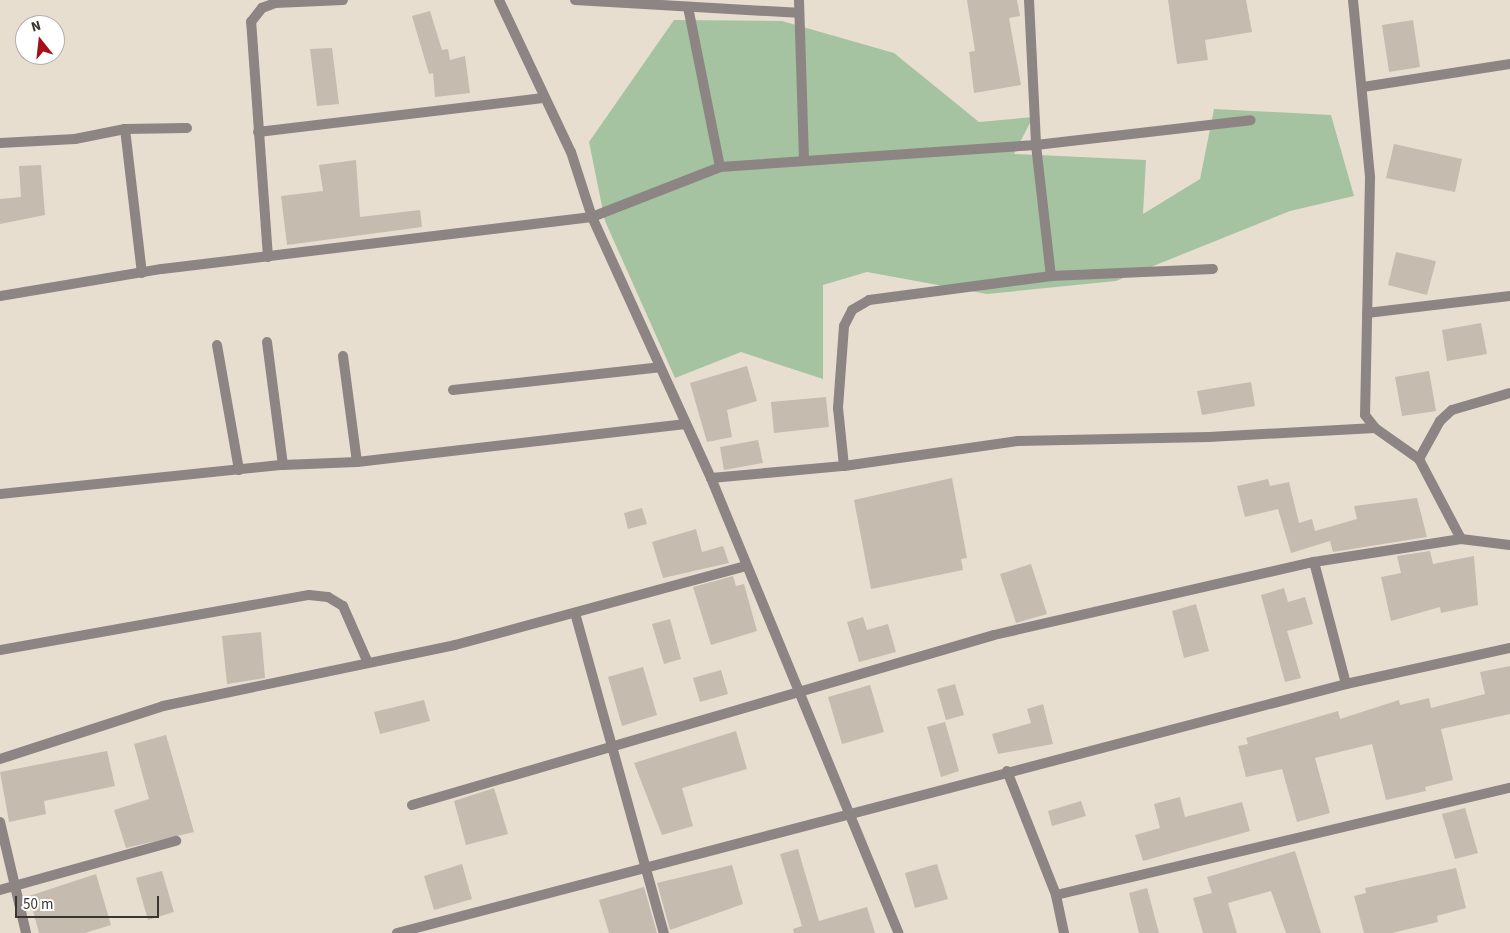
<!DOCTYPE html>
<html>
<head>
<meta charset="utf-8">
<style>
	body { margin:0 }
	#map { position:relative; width:1510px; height:933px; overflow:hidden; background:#e8ded0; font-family:"Source Sans 3",sans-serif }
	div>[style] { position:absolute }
	.green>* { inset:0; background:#a6c3a1 }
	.building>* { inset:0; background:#c5bbae }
	.street>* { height:10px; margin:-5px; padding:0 5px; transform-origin:5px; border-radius:5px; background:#8d8584 }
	span { translate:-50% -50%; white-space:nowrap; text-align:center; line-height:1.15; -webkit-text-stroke:5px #fff; paint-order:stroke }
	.north { position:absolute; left:15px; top:15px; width:50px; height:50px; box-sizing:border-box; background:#fff; border:1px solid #b0aeac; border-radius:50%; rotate:344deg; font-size:14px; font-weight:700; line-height:20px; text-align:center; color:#393530 }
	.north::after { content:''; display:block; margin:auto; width:18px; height:22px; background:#a60f17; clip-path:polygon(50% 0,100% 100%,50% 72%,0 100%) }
	.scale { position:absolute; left:15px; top:896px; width:144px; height:22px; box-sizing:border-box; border:2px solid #393530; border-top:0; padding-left:6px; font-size:15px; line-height:18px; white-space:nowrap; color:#393530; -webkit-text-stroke:4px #fff; paint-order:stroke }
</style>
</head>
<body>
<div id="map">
	<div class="green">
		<i style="clip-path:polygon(674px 20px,782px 21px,894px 53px,979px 122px,1033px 117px,1014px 154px,1146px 160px,1143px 214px,1200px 179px,1214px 109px,1331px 115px,1354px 196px,1290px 211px,1116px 281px,987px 294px,867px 272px,823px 285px,823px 379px,741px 352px,675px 378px,605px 221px,589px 142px)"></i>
	</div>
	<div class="building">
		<i style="clip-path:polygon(967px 0,1017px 0,1020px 16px,1009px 18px,1021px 85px,974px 93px,969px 52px,975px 51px)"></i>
		<i style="clip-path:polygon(1168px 0,1246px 0,1252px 32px,1205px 40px,1208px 60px,1177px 64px)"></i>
		<i style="clip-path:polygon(430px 11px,442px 50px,448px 49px,450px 60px,465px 56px,470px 93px,435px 97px,433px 73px,429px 74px,412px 16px)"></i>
		<i style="clip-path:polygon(1413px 20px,1420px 67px,1389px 72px,1382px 25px)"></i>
		<i style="clip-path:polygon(332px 48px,339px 104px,317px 106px,310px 49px)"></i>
		<i style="clip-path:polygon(1394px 144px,1462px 159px,1455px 192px,1386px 178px)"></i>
		<i style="clip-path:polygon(356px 160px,360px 217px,420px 210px,422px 227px,287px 245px,281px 196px,323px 191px,319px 165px)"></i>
		<i style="clip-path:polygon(41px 165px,45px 215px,0 224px,0 199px,21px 197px,19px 166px)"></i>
		<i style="clip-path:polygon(1396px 252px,1436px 261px,1427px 295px,1388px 285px)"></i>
		<i style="clip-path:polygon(1481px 323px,1487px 354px,1447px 361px,1442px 330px)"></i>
		<i style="clip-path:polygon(747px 366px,757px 401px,727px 410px,732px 437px,707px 442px,690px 383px)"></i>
		<i style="clip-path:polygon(1429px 371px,1436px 411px,1402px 416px,1395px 377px)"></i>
		<i style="clip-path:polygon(1251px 382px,1255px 406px,1202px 415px,1197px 391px)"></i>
		<i style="clip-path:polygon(826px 397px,829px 427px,774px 433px,771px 402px)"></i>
		<i style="clip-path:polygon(758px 440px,763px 463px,724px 470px,720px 447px)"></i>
		<i style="clip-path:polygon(952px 478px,967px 558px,961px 559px,963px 570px,871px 589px,854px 500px)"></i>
		<i style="clip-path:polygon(1268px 479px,1270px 486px,1289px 482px,1299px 523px,1312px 519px,1315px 531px,1357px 519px,1354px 506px,1417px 498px,1427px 537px,1333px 552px,1330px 541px,1291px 553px,1278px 509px,1245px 517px,1237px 486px)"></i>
		<i style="clip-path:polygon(642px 508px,647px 524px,628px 529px,624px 513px)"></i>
		<i style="clip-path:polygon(696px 529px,702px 552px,723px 546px,729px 563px,663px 578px,652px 542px)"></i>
		<i style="clip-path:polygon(1430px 551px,1433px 564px,1474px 556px,1478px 605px,1441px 613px,1440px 607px,1391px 621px,1381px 577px,1401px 573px,1397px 556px)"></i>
		<i style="clip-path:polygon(1031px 564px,1047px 614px,1016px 623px,1000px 574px)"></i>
		<i style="clip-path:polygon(733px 576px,736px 586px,744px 584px,757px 631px,711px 645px,693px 587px)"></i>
		<i style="clip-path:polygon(1284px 588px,1288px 602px,1305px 597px,1313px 624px,1287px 631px,1301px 678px,1285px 682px,1261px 595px)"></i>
		<i style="clip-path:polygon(1196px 604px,1209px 651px,1184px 658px,1172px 611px)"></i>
		<i style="clip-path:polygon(863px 617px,867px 630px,888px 624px,896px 652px,859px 662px,847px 622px)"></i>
		<i style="clip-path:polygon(670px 619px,681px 659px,664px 664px,652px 624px)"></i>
		<i style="clip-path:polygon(261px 632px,265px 678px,227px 684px,222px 636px)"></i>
		<i style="clip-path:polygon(1510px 666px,1510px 714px,1441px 729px,1453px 780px,1425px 787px,1426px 791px,1386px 800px,1372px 744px,1315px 758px,1330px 813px,1297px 822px,1282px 769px,1246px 777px,1238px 746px,1248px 744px,1246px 738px,1338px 711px,1340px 719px,1399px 700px,1400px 705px,1429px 698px,1431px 708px,1485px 694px,1480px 672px)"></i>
		<i style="clip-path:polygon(643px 667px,657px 715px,622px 726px,608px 677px)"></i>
		<i style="clip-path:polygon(721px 670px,728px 694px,700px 702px,693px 678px)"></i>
		<i style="clip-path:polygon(955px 684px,964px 715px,946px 720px,937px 689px)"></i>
		<i style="clip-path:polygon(870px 685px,884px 732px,842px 744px,828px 697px)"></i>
		<i style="clip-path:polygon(424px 700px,430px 721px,380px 734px,374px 712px)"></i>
		<i style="clip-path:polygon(1043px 704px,1053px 744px,998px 754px,992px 734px,1031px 723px,1027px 709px)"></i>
		<i style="clip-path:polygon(945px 722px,959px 771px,941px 777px,927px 727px)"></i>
		<i style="clip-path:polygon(736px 731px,747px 769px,682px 788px,693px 826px,662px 835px,634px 763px)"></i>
		<i style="clip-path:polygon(166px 735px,194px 832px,126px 848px,114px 810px,149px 799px,134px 744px)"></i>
		<i style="clip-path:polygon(107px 751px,115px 786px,44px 801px,46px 814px,9px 822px,0 772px)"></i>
		<i style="clip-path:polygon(494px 788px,508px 834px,466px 845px,454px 801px)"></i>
		<i style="clip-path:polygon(1180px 797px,1185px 817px,1242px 802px,1250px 831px,1143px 861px,1135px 835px,1160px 828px,1154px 804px)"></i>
		<i style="clip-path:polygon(1081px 801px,1086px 816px,1052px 826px,1048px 811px)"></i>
		<i style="clip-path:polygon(1465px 808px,1478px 853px,1455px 859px,1442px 814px)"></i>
		<i style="clip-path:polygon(798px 849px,819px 921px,867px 907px,875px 933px,794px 933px,793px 929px,802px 926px,780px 854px)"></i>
		<i style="clip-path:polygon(1295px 851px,1321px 933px,1286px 933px,1271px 891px,1228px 903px,1237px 933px,1203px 933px,1193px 898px,1212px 893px,1207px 877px)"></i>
		<i style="clip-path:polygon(462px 864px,472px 899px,434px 910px,424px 876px)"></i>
		<i style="clip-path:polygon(937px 864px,948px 899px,915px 908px,905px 873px)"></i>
		<i style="clip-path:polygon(732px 865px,743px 904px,670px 930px,657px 883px)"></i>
		<i style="clip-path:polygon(1456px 868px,1466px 908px,1437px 916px,1438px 922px,1392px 933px,1364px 933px,1354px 896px,1366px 893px,1365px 888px)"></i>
		<i style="clip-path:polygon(162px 871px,174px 912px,148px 920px,136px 878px)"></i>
		<i style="clip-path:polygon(96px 874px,111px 925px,85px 933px,39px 933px,29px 896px)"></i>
		<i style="clip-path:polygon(644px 887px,657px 933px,609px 933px,599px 900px)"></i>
		<i style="clip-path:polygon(1147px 888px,1159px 933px,1139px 933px,1129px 893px)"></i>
	</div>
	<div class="street">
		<i style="left:499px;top:0;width:168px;rotate:64.7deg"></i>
		<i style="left:571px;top:152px;width:68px;rotate:72.1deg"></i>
		<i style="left:592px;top:217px;width:287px;rotate:65.5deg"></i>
		<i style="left:711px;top:478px;width:492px;rotate:67.6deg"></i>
		<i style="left:575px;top:0;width:223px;rotate:3.3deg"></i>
		<i style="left:799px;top:0;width:159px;rotate:88.2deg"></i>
		<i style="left:1029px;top:0;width:145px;rotate:87.2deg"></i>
		<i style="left:1036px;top:145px;width:132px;rotate:83.5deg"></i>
		<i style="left:1353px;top:0;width:179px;rotate:84.5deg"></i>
		<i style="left:1370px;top:178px;width:237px;rotate:91.2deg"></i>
		<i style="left:1365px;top:415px;width:16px;rotate:52deg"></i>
		<i style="left:1375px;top:428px;width:54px;rotate:35.2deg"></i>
		<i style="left:1419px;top:459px;width:90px;rotate:62.3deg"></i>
		<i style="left:688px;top:7px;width:163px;rotate:78.7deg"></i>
		<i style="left:1363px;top:87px;width:149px;rotate:-8.9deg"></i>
		<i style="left:125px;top:129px;width:145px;rotate:83.3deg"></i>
		<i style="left:258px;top:132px;width:287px;rotate:-6.8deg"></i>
		<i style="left:0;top:143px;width:75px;rotate:-3.1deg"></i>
		<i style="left:75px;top:139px;width:51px;rotate:-11.3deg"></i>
		<i style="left:125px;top:129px;width:62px;rotate:-0.9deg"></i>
		<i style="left:268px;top:257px;width:236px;rotate:-94.1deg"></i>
		<i style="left:251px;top:22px;width:18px;rotate:-52deg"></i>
		<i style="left:262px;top:8px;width:14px;rotate:-21deg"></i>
		<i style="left:275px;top:3px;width:68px;rotate:-2.5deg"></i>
		<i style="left:0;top:296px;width:164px;rotate:-9.5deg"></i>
		<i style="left:162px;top:269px;width:433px;rotate:-6.9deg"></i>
		<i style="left:592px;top:217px;width:137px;rotate:-21.3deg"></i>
		<i style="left:720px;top:167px;width:317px;rotate:-4deg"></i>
		<i style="left:1036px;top:145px;width:216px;rotate:-6.6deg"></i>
		<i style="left:1367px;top:313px;width:144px;rotate:-6.8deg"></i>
		<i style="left:267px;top:342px;width:124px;rotate:82.6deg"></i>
		<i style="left:217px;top:345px;width:127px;rotate:80deg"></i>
		<i style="left:343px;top:356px;width:107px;rotate:82.5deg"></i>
		<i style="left:453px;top:390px;width:208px;rotate:-6.3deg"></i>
		<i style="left:1419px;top:459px;width:43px;rotate:-61.1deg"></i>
		<i style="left:1440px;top:421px;width:16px;rotate:-43deg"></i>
		<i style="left:1452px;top:410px;width:60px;rotate:-16.3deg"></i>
		<i style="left:844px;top:466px;width:58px;rotate:-95.9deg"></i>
		<i style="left:838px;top:408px;width:82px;rotate:-85.8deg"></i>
		<i style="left:844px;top:326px;width:18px;rotate:-63deg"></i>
		<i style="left:852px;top:310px;width:20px;rotate:-30deg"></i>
		<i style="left:869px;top:300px;width:184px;rotate:-7.5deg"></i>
		<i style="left:1051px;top:276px;width:162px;rotate:-2.5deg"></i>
		<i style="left:711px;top:478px;width:134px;rotate:-5.2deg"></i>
		<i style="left:844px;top:466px;width:176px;rotate:-8.2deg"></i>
		<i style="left:1018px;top:441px;width:191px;rotate:-1.2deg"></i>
		<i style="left:1209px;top:437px;width:166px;rotate:-3.1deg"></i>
		<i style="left:0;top:494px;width:284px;rotate:-5.9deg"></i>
		<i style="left:283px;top:465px;width:74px;rotate:-2.3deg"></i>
		<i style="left:357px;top:462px;width:331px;rotate:-6.6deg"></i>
		<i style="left:1314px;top:562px;width:126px;rotate:75.3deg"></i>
		<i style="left:575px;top:613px;width:332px;rotate:74.5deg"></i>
		<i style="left:0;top:650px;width:314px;rotate:-10.1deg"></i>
		<i style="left:309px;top:595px;width:19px;rotate:6deg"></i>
		<i style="left:328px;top:597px;width:17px;rotate:31deg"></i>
		<i style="left:343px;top:606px;width:62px;rotate:66.3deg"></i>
		<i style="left:0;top:759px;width:171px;rotate:-18deg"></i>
		<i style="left:163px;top:706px;width:298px;rotate:-11.8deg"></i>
		<i style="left:455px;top:645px;width:301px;rotate:-15.2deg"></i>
		<i style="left:1007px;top:771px;width:133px;rotate:68.4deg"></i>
		<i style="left:412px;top:805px;width:606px;rotate:-16.28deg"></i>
		<i style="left:994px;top:635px;width:328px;rotate:-12.9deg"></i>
		<i style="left:1314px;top:562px;width:149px;rotate:-8.9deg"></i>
		<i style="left:1461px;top:539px;width:49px;rotate:7deg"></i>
		<i style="left:0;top:822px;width:114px;rotate:76.8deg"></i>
		<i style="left:0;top:890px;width:183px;rotate:-15.6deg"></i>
		<i style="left:397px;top:933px;width:981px;rotate:-14.7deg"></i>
		<i style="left:1346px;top:684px;width:168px;rotate:-12.4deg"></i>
		<i style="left:1064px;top:933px;width:39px;rotate:-102deg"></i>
		<i style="left:1056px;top:895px;width:466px;rotate:-13.3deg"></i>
	</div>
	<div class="north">N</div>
	<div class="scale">50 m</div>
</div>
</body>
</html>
